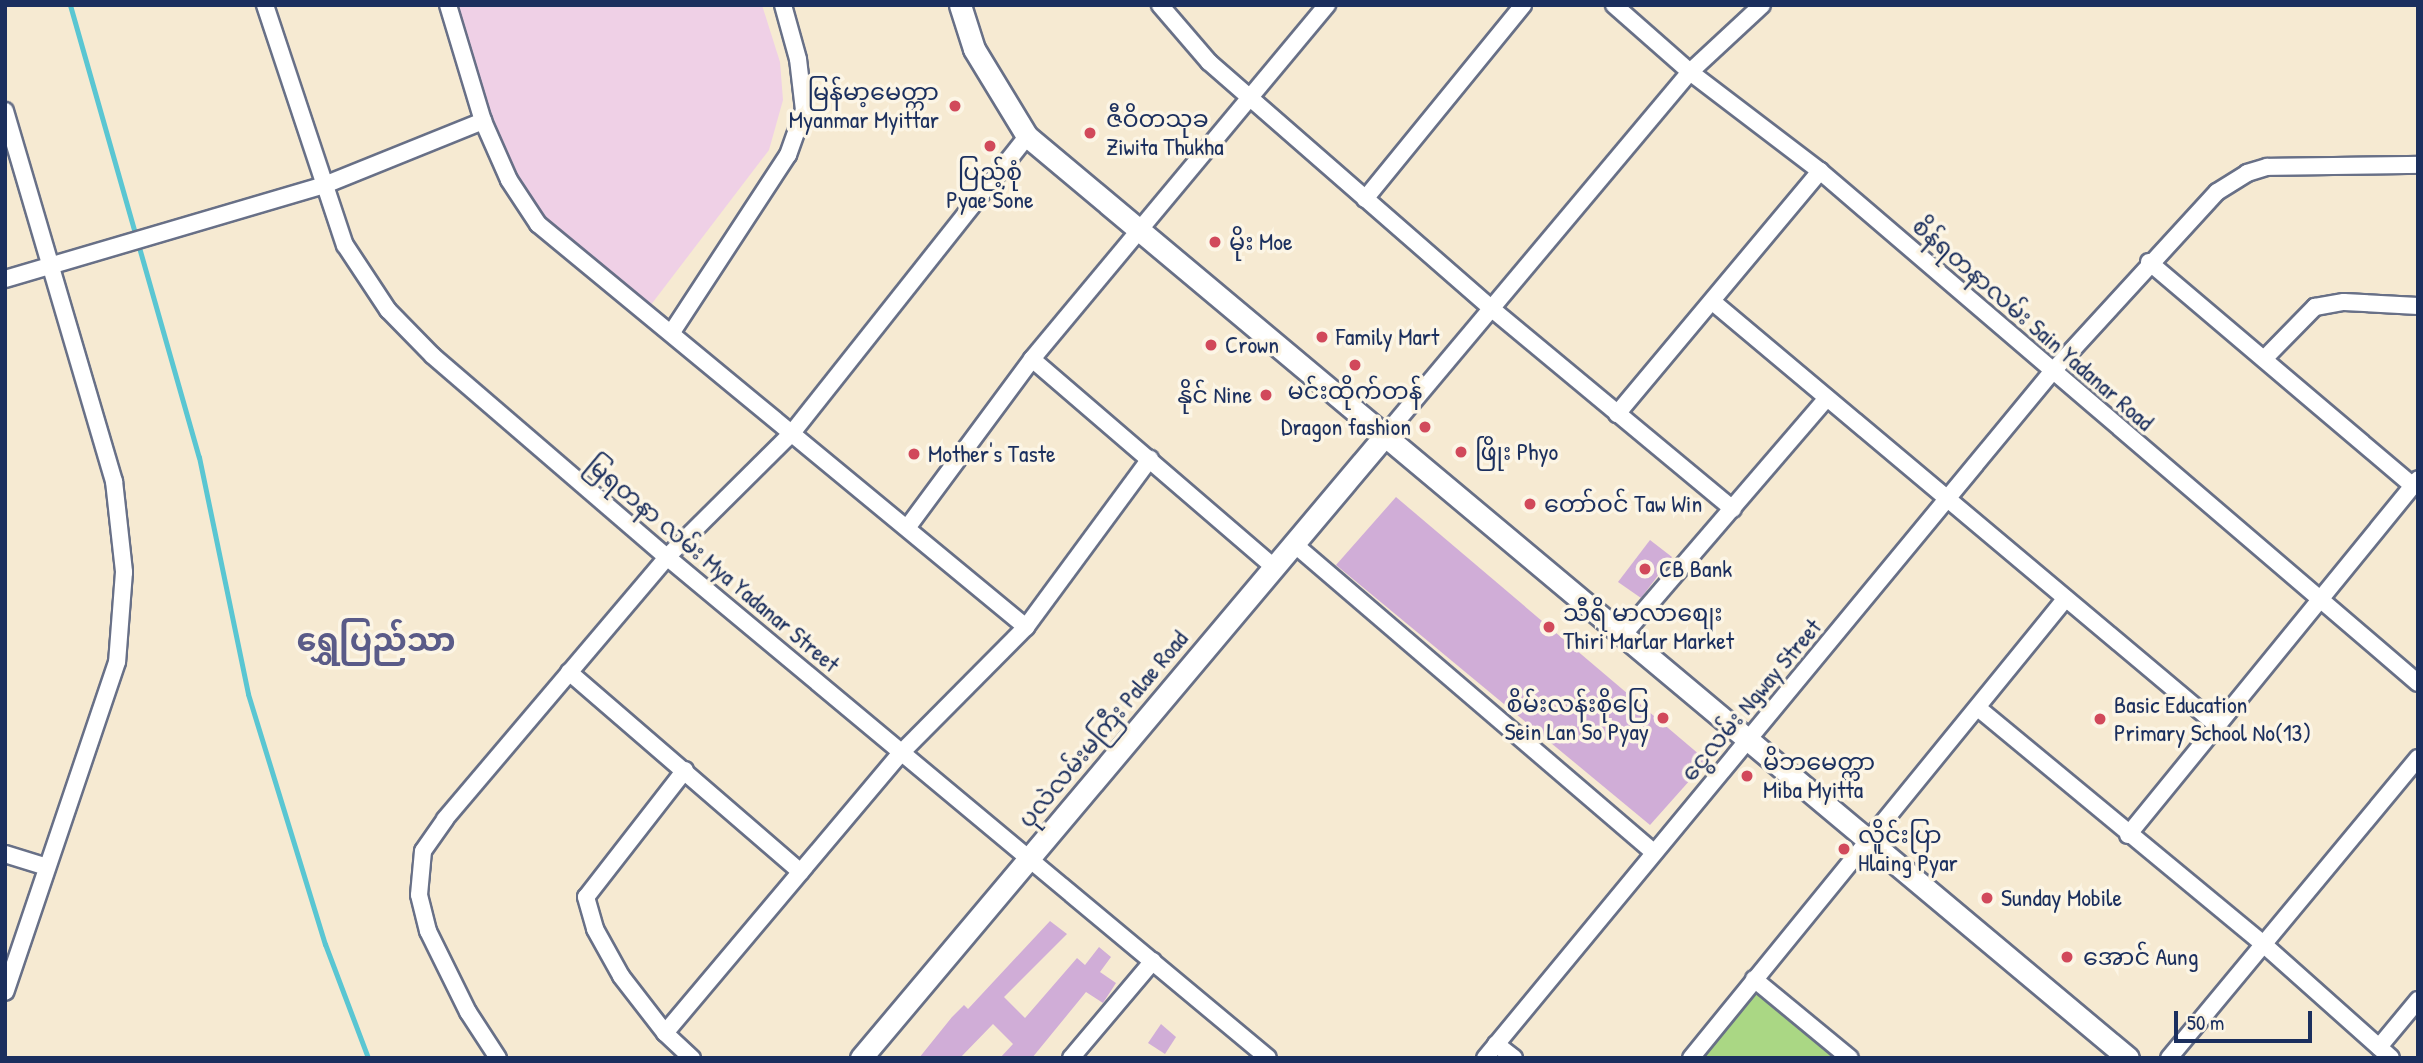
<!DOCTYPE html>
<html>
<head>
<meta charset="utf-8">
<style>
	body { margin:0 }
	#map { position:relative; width:2423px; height:1063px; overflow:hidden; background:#f6ead2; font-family:"Patrick Hand","Noto Sans Myanmar",sans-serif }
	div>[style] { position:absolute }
	.built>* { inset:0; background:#efd0e6 }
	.green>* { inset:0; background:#aad784 }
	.stream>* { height:5px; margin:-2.5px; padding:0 2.5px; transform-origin:2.5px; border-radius:2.5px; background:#5ac6d2 }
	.building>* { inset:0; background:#d0add7 }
	.roads { filter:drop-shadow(2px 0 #687087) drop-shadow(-2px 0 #687087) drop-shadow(0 2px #687087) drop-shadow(0 -2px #687087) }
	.street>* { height:16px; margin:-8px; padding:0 8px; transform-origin:8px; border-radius:8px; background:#fff }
	.secondary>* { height:21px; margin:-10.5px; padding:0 10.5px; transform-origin:10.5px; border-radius:10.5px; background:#fff }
	.dots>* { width:19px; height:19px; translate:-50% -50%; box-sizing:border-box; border:4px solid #fcf5e5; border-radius:50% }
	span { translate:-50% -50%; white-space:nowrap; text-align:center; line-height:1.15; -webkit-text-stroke:7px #fcf5e5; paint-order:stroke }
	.poi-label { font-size:24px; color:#1b2f5e }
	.right { translate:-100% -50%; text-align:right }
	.left { translate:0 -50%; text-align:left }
	.street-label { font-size:24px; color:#1b2f5e }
	.district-label { font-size:32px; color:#5a5b88; font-weight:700 }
	.frame { position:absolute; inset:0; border:7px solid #1b2f5e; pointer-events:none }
	.scale { position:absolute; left:2174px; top:1011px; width:138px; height:32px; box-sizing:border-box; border:4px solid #1b2f5e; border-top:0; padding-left:9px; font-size:21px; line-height:24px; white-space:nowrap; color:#1b2f5e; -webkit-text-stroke:5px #fcf5e5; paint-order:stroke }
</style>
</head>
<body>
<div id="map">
	<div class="built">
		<i style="clip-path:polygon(442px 5px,762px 5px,780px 62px,783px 100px,769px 150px,647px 310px,533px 223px)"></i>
	</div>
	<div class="green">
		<i style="clip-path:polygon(1755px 984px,1842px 1058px,1693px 1058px)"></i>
	</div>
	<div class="stream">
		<i style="left:70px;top:5px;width:470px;rotate:74.1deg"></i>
		<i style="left:199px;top:457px;width:242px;rotate:78.3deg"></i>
		<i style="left:248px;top:694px;width:262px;rotate:72.9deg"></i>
		<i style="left:325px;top:944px;width:122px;rotate:69.3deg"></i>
	</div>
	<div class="building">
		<i style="clip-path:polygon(1396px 497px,1707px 761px,1650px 825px,1336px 565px)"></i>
		<i style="clip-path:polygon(1650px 540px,1672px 557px,1641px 598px,1618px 582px)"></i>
		<i style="clip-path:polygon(1050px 921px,1067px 934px,1004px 997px,1025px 1018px,1077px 958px,1085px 965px,1099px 947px,1111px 957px,1100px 972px,1116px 983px,1103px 1003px,1086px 992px,1032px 1058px,1000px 1058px,1013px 1044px,993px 1024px,960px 1058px,919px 1058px,952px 1017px,964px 1005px,968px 1009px)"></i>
		<i style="clip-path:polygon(1161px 1024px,1176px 1037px,1165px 1054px,1148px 1043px)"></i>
	</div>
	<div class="roads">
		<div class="street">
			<i style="left:265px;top:5px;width:253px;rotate:71.6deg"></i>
			<i style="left:345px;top:245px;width:78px;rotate:56.5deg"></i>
			<i style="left:388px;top:310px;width:64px;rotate:45.6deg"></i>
			<i style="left:433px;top:356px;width:308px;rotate:40.7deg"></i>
			<i style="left:667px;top:557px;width:782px;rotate:39.81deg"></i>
			<i style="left:448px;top:5px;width:121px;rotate:73.2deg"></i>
			<i style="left:483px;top:121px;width:64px;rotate:66.2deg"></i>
			<i style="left:509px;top:180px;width:53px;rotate:56.6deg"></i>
			<i style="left:538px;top:224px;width:633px;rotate:39.55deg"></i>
			<i style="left:1160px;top:5px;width:75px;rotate:49.3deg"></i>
			<i style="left:1209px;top:62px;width:376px;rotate:41.1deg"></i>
			<i style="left:1492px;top:309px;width:313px;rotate:39.7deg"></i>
			<i style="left:1614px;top:5px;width:101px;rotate:41.4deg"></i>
			<i style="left:1690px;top:72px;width:163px;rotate:37.3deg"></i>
			<i style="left:1820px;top:171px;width:787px;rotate:40.57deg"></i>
			<i style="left:5px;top:111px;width:386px;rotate:73.6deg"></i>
			<i style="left:114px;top:481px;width:92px;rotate:83.7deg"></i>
			<i style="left:124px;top:572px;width:90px;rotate:94.4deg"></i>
			<i style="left:117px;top:662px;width:348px;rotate:108.7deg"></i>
			<i style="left:1365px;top:199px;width:250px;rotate:-50.8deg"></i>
			<i style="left:2149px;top:262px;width:345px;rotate:40.3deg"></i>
			<i style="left:5px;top:279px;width:330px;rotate:-16.4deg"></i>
			<i style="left:322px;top:186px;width:174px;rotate:-22deg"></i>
			<i style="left:1713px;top:302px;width:658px;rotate:40.01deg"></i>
			<i style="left:672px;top:332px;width:212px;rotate:-56.8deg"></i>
			<i style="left:788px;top:155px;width:48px;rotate:-70.4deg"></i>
			<i style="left:804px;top:110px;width:51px;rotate:-96.7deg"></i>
			<i style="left:798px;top:59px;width:56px;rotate:-105.5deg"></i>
			<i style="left:1032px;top:359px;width:319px;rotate:40.7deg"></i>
			<i style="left:2264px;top:359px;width:73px;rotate:-45.6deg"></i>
			<i style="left:2315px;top:307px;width:29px;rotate:-10deg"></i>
			<i style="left:2344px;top:302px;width:74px;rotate:3.1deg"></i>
			<i style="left:1617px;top:414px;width:317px;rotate:-50.1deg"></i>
			<i style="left:1386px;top:434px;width:473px;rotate:-50deg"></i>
			<i style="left:1690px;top:72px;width:98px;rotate:-42.9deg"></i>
			<i style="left:907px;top:528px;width:210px;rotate:-53.5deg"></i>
			<i style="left:1032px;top:359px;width:461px;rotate:-50.2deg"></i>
			<i style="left:1294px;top:544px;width:474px;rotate:40.6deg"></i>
			<i style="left:1624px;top:634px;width:311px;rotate:-49.3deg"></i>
			<i style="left:569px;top:672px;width:306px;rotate:40.8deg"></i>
			<i style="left:1978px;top:708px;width:367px;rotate:39.6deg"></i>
			<i style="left:2261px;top:942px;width:174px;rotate:41.7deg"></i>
			<i style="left:685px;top:770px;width:161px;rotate:127.9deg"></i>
			<i style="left:586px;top:897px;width:33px;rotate:74deg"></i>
			<i style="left:595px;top:929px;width:54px;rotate:61deg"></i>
			<i style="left:621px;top:976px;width:72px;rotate:52.3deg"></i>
			<i style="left:665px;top:1033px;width:37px;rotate:43deg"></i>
			<i style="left:2128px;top:835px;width:459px;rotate:-50.8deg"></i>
			<i style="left:5px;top:854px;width:44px;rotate:17.2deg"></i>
			<i style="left:1754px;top:979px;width:124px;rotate:39.5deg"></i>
			<i style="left:665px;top:1033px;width:368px;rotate:-49.9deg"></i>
			<i style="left:902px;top:752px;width:176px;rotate:-45.2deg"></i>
			<i style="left:1026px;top:627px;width:209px;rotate:-53.6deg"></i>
			<i style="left:1496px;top:1044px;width:23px;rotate:38deg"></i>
			<i style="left:2379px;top:1047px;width:61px;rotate:-50.3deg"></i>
			<i style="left:498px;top:1058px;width:55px;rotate:-123.1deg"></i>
			<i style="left:468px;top:1012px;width:90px;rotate:-116.3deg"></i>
			<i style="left:428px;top:931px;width:37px;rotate:-104deg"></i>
			<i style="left:419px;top:895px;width:44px;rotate:-84.8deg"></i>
			<i style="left:423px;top:851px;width:39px;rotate:-55deg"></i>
			<i style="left:445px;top:819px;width:343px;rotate:-49.7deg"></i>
			<i style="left:667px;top:557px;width:176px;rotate:-44.8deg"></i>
			<i style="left:792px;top:433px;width:379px;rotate:-51.6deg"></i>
			<i style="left:1071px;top:1058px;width:127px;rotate:-49.8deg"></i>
			<i style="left:1485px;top:1058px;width:890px;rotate:-50.43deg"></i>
			<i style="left:2052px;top:372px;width:244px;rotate:-47.5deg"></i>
			<i style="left:2217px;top:192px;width:36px;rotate:-32deg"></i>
			<i style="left:2247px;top:173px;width:21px;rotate:-17deg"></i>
			<i style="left:2267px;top:167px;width:151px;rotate:-0.8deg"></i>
			<i style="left:1691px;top:1058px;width:593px;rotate:-50.81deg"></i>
			<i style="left:2169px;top:1058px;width:390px;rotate:-50.3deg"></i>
		</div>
		<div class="secondary">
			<i style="left:960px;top:5px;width:46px;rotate:72.3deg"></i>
			<i style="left:974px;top:49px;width:102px;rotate:58.7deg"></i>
			<i style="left:1027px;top:136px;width:1436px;rotate:39.94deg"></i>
			<i style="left:861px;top:1058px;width:815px;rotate:-49.92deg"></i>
		</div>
	</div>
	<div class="dots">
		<i style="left:955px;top:106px;background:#d1495b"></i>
		<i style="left:1090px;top:133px;background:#d1495b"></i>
		<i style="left:990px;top:146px;background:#d1495b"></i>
		<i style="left:1215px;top:242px;background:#d1495b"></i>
		<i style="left:1322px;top:337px;background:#d1495b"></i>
		<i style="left:1211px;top:345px;background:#d1495b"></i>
		<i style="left:1355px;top:365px;background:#d1495b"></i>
		<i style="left:1266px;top:395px;background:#d1495b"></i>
		<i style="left:1425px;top:427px;background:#d1495b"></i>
		<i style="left:1461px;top:452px;background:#d1495b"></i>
		<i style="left:914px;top:454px;background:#d1495b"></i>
		<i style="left:1530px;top:504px;background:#d1495b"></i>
		<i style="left:1645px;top:569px;background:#d1495b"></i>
		<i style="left:1549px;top:627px;background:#d1495b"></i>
		<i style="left:1663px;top:718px;background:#d1495b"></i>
		<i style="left:2100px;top:719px;background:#d1495b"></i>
		<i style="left:1747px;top:776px;background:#d1495b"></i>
		<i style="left:1844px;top:849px;background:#d1495b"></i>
		<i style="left:1987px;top:898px;background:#d1495b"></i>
		<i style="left:2067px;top:957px;background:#d1495b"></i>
	</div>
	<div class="poi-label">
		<span class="right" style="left:939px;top:106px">မြန်မာ့မေတ္တာ<br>Myanmar Myittar</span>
		<span class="left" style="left:1106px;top:133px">ဇီဝိတသုခ<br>Ziwita Thukha</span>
		<span style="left:990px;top:186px">ပြည့်စုံ<br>Pyae Sone</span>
		<span class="left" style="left:1229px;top:242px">မိုး Moe</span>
		<span class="left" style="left:1336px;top:337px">Family Mart</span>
		<span class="left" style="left:1225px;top:345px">Crown</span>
		<span style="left:1355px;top:391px">မင်းထိုက်တန်</span>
		<span class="right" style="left:1252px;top:395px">နိုင် Nine</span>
		<span class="right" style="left:1411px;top:427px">Dragon fashion</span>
		<span class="left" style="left:1475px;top:452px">ဖြိုး Phyo</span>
		<span class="left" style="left:928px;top:454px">Mother's Taste</span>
		<span class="left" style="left:1544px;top:504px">တော်ဝင် Taw Win</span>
		<span class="left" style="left:1659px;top:569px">CB Bank</span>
		<span class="left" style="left:1563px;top:627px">သီရိ မာလာစျေး<br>Thiri Marlar Market</span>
		<span class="right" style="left:1649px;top:718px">စိမ်းလန်းစိုပြေ<br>Sein Lan So Pyay</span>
		<span class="left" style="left:2114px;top:719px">Basic Education<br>Primary School No(13)</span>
		<span class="left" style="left:1763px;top:776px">မိဘမေတ္တာ<br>Miba Myitta</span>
		<span class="left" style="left:1858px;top:849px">လှိုင်းပြာ<br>Hlaing Pyar</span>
		<span class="left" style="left:2001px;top:898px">Sunday Mobile</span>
		<span class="left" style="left:2083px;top:957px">အောင် Aung</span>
	</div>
	<div class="street-label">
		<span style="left:2033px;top:324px;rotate:41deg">စိန်ရတနာလမ်း Sain Yadanar Road</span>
		<span style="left:713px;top:564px;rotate:40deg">မြရတနာ လမ်း Mya Yadanar Street</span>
		<span style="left:1751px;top:700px;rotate:-50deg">ငွေလမ်း Ngway Street</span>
		<span style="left:1103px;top:729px;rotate:-50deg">ပုလဲလမ်းမကြီး Palae Road</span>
	</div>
	<div class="district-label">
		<span style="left:376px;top:640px">ရွှေပြည်သာ</span>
	</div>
	<div class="frame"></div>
	<div class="scale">50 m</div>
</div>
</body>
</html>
